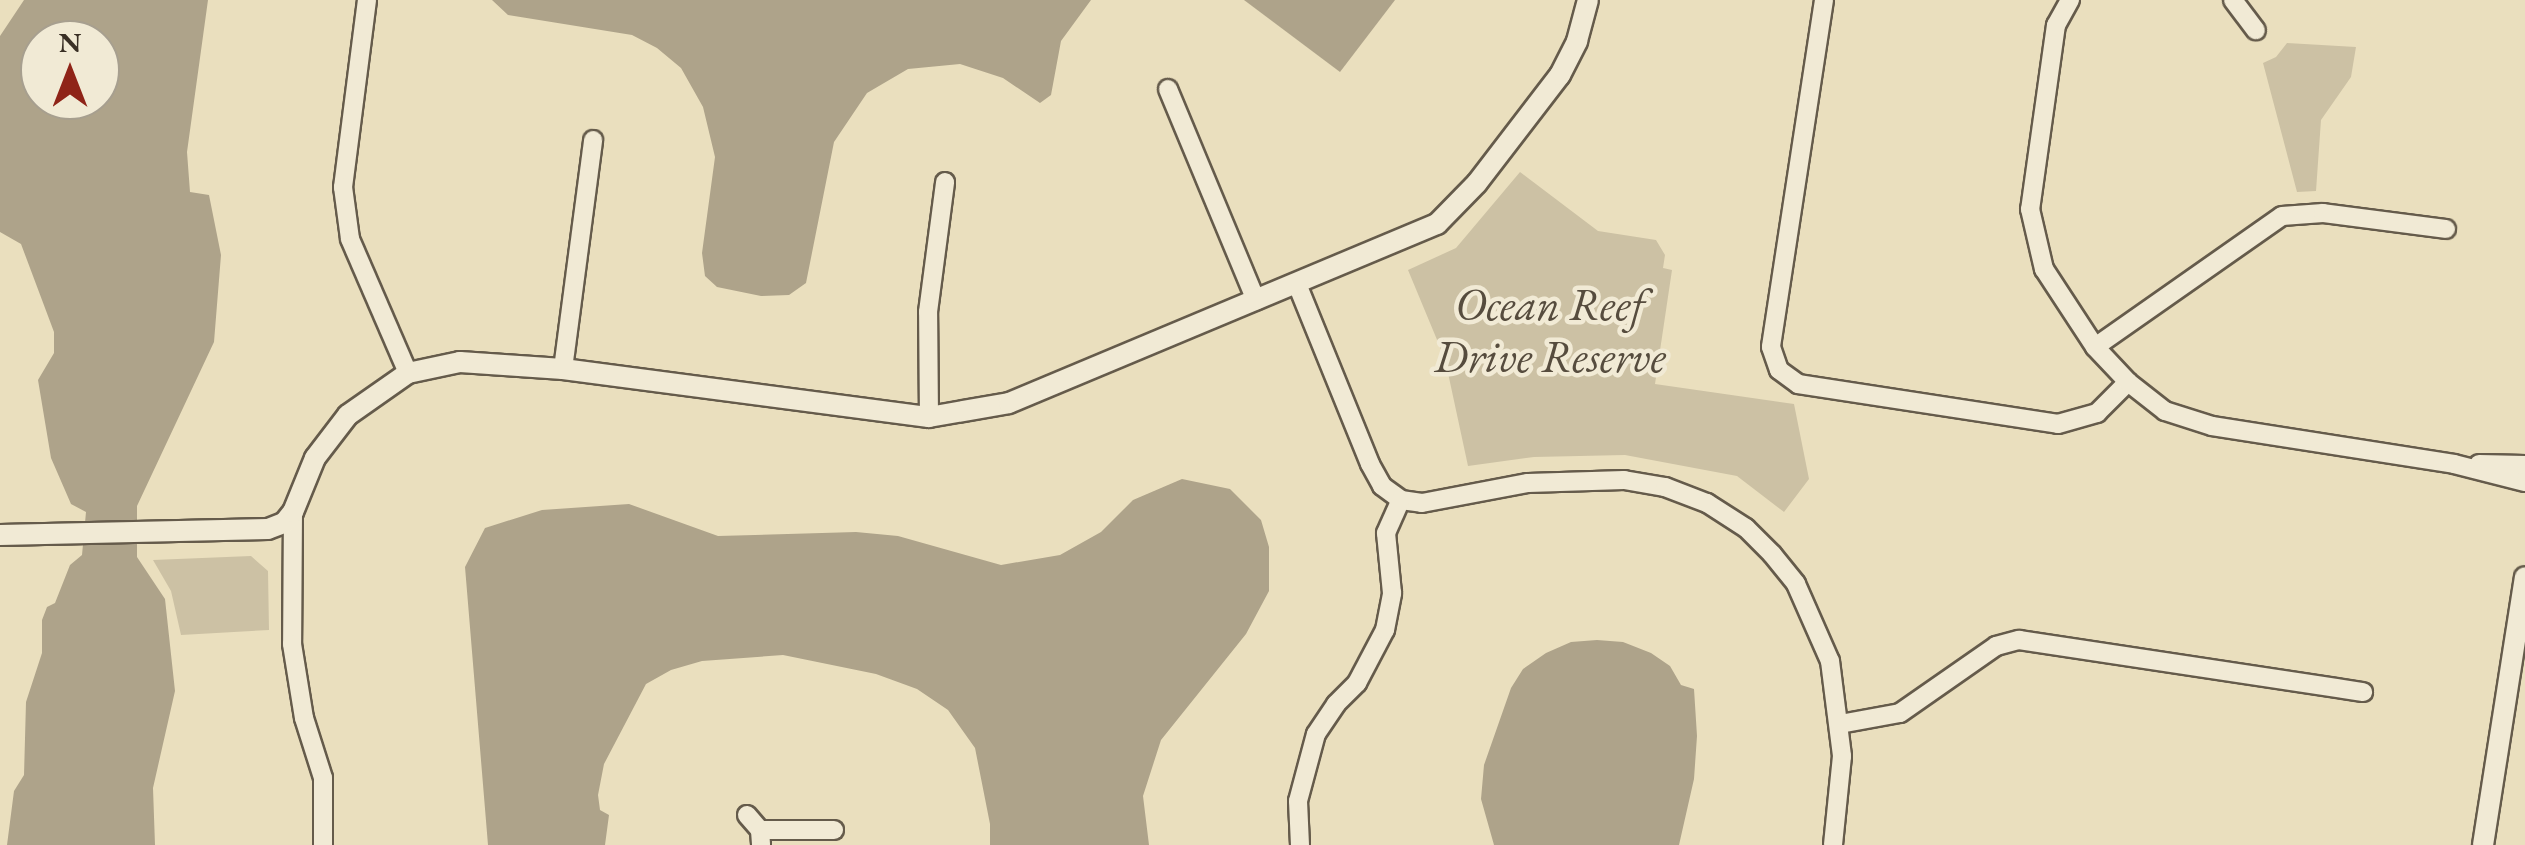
<!DOCTYPE html>
<html>
<head>
<meta charset="utf-8">
<style>
	body { margin:0 }
	#map { position:relative; width:2525px; height:845px; overflow:hidden; background:#eadfbe; font-family:"EB Garamond",serif }
	div>[style] { position:absolute }
	.green>* { inset:0; background:#ccc1a4 }
	.water>* { inset:0; background:#aea38a }
	.roads { filter:drop-shadow(2px 0 #655b4b) drop-shadow(-2px 0 #655b4b) drop-shadow(0 2px #655b4b) drop-shadow(0 -2px #655b4b) }
	.minor>* { height:18px; margin:-9px; padding:0 9px; transform-origin:9px; border-radius:9px; background:#f1ead5 }
	.tertiary>* { height:20px; margin:-10px; padding:0 10px; transform-origin:10px; border-radius:10px; background:#f1ead5 }
	span { translate:-50% -50%; white-space:nowrap; text-align:center; line-height:1.15; -webkit-text-stroke:9px #f1ead5; paint-order:stroke }
	.park-label { font-size:45px; color:#564c3e; font-style:italic }
	.north { position:absolute; left:20px; top:20px; width:100px; height:100px; box-sizing:border-box; background:#f1ead5; border:2px solid #a79f8f; border-radius:50%; rotate:0deg; font-size:28px; font-weight:700; line-height:40px; text-align:center; color:#392f25 }
	.north::after { content:''; display:block; margin:auto; width:35px; height:45px; background:#8f2418; clip-path:polygon(50% 0,100% 100%,50% 72%,0 100%) }
</style>
</head>
<body>
<div id="map">
	<div class="green">
		<i style="clip-path:polygon(2287px 43px,2356px 47px,2351px 77px,2321px 120px,2316px 191px,2297px 192px,2263px 63px,2276px 57px)"></i>
		<i style="clip-path:polygon(1520px 172px,1598px 231px,1656px 240px,1665px 255px,1663px 268px,1672px 270px,1655px 384px,1794px 404px,1809px 479px,1784px 512px,1737px 476px,1625px 455px,1534px 457px,1468px 466px,1445px 359px,1408px 270px,1456px 248px)"></i>
		<i style="clip-path:polygon(251px 556px,268px 571px,269px 630px,181px 635px,171px 591px,153px 560px)"></i>
	</div>
	<div class="water">
		<i style="clip-path:polygon(evenodd,24px 0,208px 0,187px 152px,190px 192px,209px 195px,221px 255px,214px 342px,137px 506px,137px 557px,165px 599px,175px 691px,153px 788px,155px 845px,7px 845px,14px 791px,24px 775px,26px 702px,42px 653px,42px 620px,47px 607px,55px 603px,70px 565px,82px 555px,86px 512px,71px 504px,51px 458px,38px 380px,54px 353px,54px 332px,21px 244px,0 232px,0 36px,24px 0,40px 40px,100px 40px,100px 100px,40px 100px,40px 40px)"></i>
		<i style="clip-path:polygon(492px 0,1091px 0,1061px 41px,1051px 95px,1040px 103px,1003px 78px,960px 64px,908px 69px,867px 93px,834px 142px,806px 283px,789px 295px,761px 296px,717px 287px,705px 276px,702px 253px,715px 157px,703px 107px,681px 68px,657px 48px,632px 35px,508px 15px)"></i>
		<i style="clip-path:polygon(1244px 0,1395px 0,1340px 72px)"></i>
		<i style="clip-path:polygon(1182px 479px,1230px 489px,1261px 520px,1269px 547px,1269px 591px,1246px 634px,1161px 740px,1143px 796px,1149px 845px,990px 845px,990px 824px,975px 748px,948px 710px,917px 689px,876px 674px,783px 655px,702px 661px,671px 670px,646px 684px,604px 764px,598px 795px,600px 810px,609px 815px,605px 845px,488px 845px,465px 567px,485px 528px,542px 510px,629px 504px,718px 536px,856px 532px,898px 536px,1001px 565px,1060px 555px,1101px 532px,1133px 500px)"></i>
		<i style="clip-path:polygon(1597px 640px,1623px 642px,1651px 653px,1670px 666px,1681px 685px,1694px 689px,1697px 736px,1694px 779px,1679px 845px,1494px 845px,1481px 799px,1484px 765px,1511px 688px,1523px 669px,1546px 653px,1571px 642px)"></i>
	</div>
	<div class="roads">
		<div class="minor">
			<i style="left:367px;top:0;width:189px;rotate:97.3deg"></i>
			<i style="left:343px;top:187px;width:52px;rotate:82.3deg"></i>
			<i style="left:350px;top:239px;width:146px;rotate:66.6deg"></i>
			<i style="left:1824px;top:0;width:351px;rotate:98.7deg"></i>
			<i style="left:1771px;top:347px;width:24px;rotate:71deg"></i>
			<i style="left:1779px;top:370px;width:24px;rotate:36deg"></i>
			<i style="left:1798px;top:384px;width:263px;rotate:8.7deg"></i>
			<i style="left:2058px;top:424px;width:41px;rotate:-15.8deg"></i>
			<i style="left:2097px;top:413px;width:44px;rotate:-45deg"></i>
			<i style="left:2070px;top:0;width:29px;rotate:119deg"></i>
			<i style="left:2056px;top:25px;width:186px;rotate:98deg"></i>
			<i style="left:2030px;top:209px;width:62px;rotate:76.9deg"></i>
			<i style="left:2044px;top:269px;width:93px;rotate:56.8deg"></i>
			<i style="left:2095px;top:347px;width:48px;rotate:46.7deg"></i>
			<i style="left:2128px;top:382px;width:47px;rotate:38.1deg"></i>
			<i style="left:2165px;top:411px;width:49px;rotate:17.7deg"></i>
			<i style="left:2212px;top:426px;width:245px;rotate:8.9deg"></i>
			<i style="left:2454px;top:464px;width:73px;rotate:14.2deg"></i>
			<i style="left:2233px;top:0;width:38px;rotate:53deg"></i>
			<i style="left:1168px;top:89px;width:229px;rotate:67.4deg"></i>
			<i style="left:1297px;top:284px;width:194px;rotate:67.9deg"></i>
			<i style="left:1370px;top:464px;width:25px;rotate:61deg"></i>
			<i style="left:1382px;top:486px;width:24px;rotate:36deg"></i>
			<i style="left:1401px;top:500px;width:21px;rotate:8deg"></i>
			<i style="left:1422px;top:503px;width:108px;rotate:-10.7deg"></i>
			<i style="left:1528px;top:483px;width:96px;rotate:-1.8deg"></i>
			<i style="left:1624px;top:480px;width:42px;rotate:9.7deg"></i>
			<i style="left:1665px;top:487px;width:45px;rotate:20.9deg"></i>
			<i style="left:1707px;top:503px;width:46px;rotate:32.7deg"></i>
			<i style="left:1746px;top:528px;width:37px;rotate:45deg"></i>
			<i style="left:1772px;top:554px;width:38px;rotate:51deg"></i>
			<i style="left:1796px;top:584px;width:84px;rotate:66.2deg"></i>
			<i style="left:1830px;top:661px;width:96px;rotate:82.8deg"></i>
			<i style="left:1842px;top:756px;width:89px;rotate:95.8deg"></i>
			<i style="left:2095px;top:347px;width:228px;rotate:-35deg"></i>
			<i style="left:2282px;top:216px;width:41px;rotate:-4.2deg"></i>
			<i style="left:2323px;top:213px;width:124px;rotate:7.4deg"></i>
			<i style="left:563px;top:369px;width:231px;rotate:-82.5deg"></i>
			<i style="left:929px;top:417px;width:105px;rotate:-90.5deg"></i>
			<i style="left:928px;top:312px;width:131px;rotate:-82.5deg"></i>
			<i style="left:2479px;top:464px;width:46px;rotate:1.2deg"></i>
			<i style="left:293px;top:512px;width:132px;rotate:90.4deg"></i>
			<i style="left:292px;top:644px;width:75px;rotate:80.8deg"></i>
			<i style="left:304px;top:718px;width:63px;rotate:72.4deg"></i>
			<i style="left:323px;top:778px;width:67px;rotate:90deg"></i>
			<i style="left:1840px;top:724px;width:61px;rotate:-10.4deg"></i>
			<i style="left:1900px;top:713px;width:117px;rotate:-34.9deg"></i>
			<i style="left:1996px;top:646px;width:24px;rotate:-15deg"></i>
			<i style="left:2019px;top:640px;width:348px;rotate:8.6deg"></i>
			<i style="left:747px;top:815px;width:20px;rotate:49deg"></i>
			<i style="left:760px;top:830px;width:15px;rotate:86deg"></i>
			<i style="left:760px;top:830px;width:74px"></i>
			<i style="left:1300px;top:845px;width:44px;rotate:-92.6deg"></i>
			<i style="left:1298px;top:801px;width:69px;rotate:-75deg"></i>
			<i style="left:1316px;top:734px;width:36px;rotate:-56deg"></i>
			<i style="left:1336px;top:704px;width:30px;rotate:-45deg"></i>
			<i style="left:1357px;top:683px;width:60px;rotate:-62.2deg"></i>
			<i style="left:1385px;top:630px;width:38px;rotate:-79deg"></i>
			<i style="left:1392px;top:593px;width:60px;rotate:-95.7deg"></i>
			<i style="left:1386px;top:533px;width:36px;rotate:-66deg"></i>
		</div>
		<div class="tertiary">
			<i style="left:0;top:535px;width:268px;rotate:-1.3deg"></i>
			<i style="left:268px;top:529px;width:17px;rotate:-21deg"></i>
			<i style="left:284px;top:523px;width:14px;rotate:-51deg"></i>
			<i style="left:293px;top:512px;width:58px;rotate:-67.8deg"></i>
			<i style="left:315px;top:458px;width:54px;rotate:-52.5deg"></i>
			<i style="left:348px;top:415px;width:73px;rotate:-35deg"></i>
			<i style="left:408px;top:373px;width:53px;rotate:-11.9deg"></i>
			<i style="left:460px;top:362px;width:103px;rotate:3.9deg"></i>
			<i style="left:563px;top:369px;width:369px;rotate:7.5deg"></i>
			<i style="left:929px;top:417px;width:81px;rotate:-9.9deg"></i>
			<i style="left:1009px;top:403px;width:464px;rotate:-22.7deg"></i>
			<i style="left:1437px;top:224px;width:57px;rotate:-45.7deg"></i>
			<i style="left:1477px;top:183px;width:136px;rotate:-52.5deg"></i>
			<i style="left:1560px;top:75px;width:38px;rotate:-63deg"></i>
			<i style="left:1577px;top:41px;width:42px;rotate:-75deg"></i>
			<i style="left:2483px;top:845px;width:271px;rotate:-81.1deg"></i>
		</div>
	</div>
	<div class="park-label">
		<span style="left:1550px;top:331px">Ocean Reef<br>Drive Reserve</span>
	</div>
	<div class="north">N</div>
</div>
</body>
</html>
